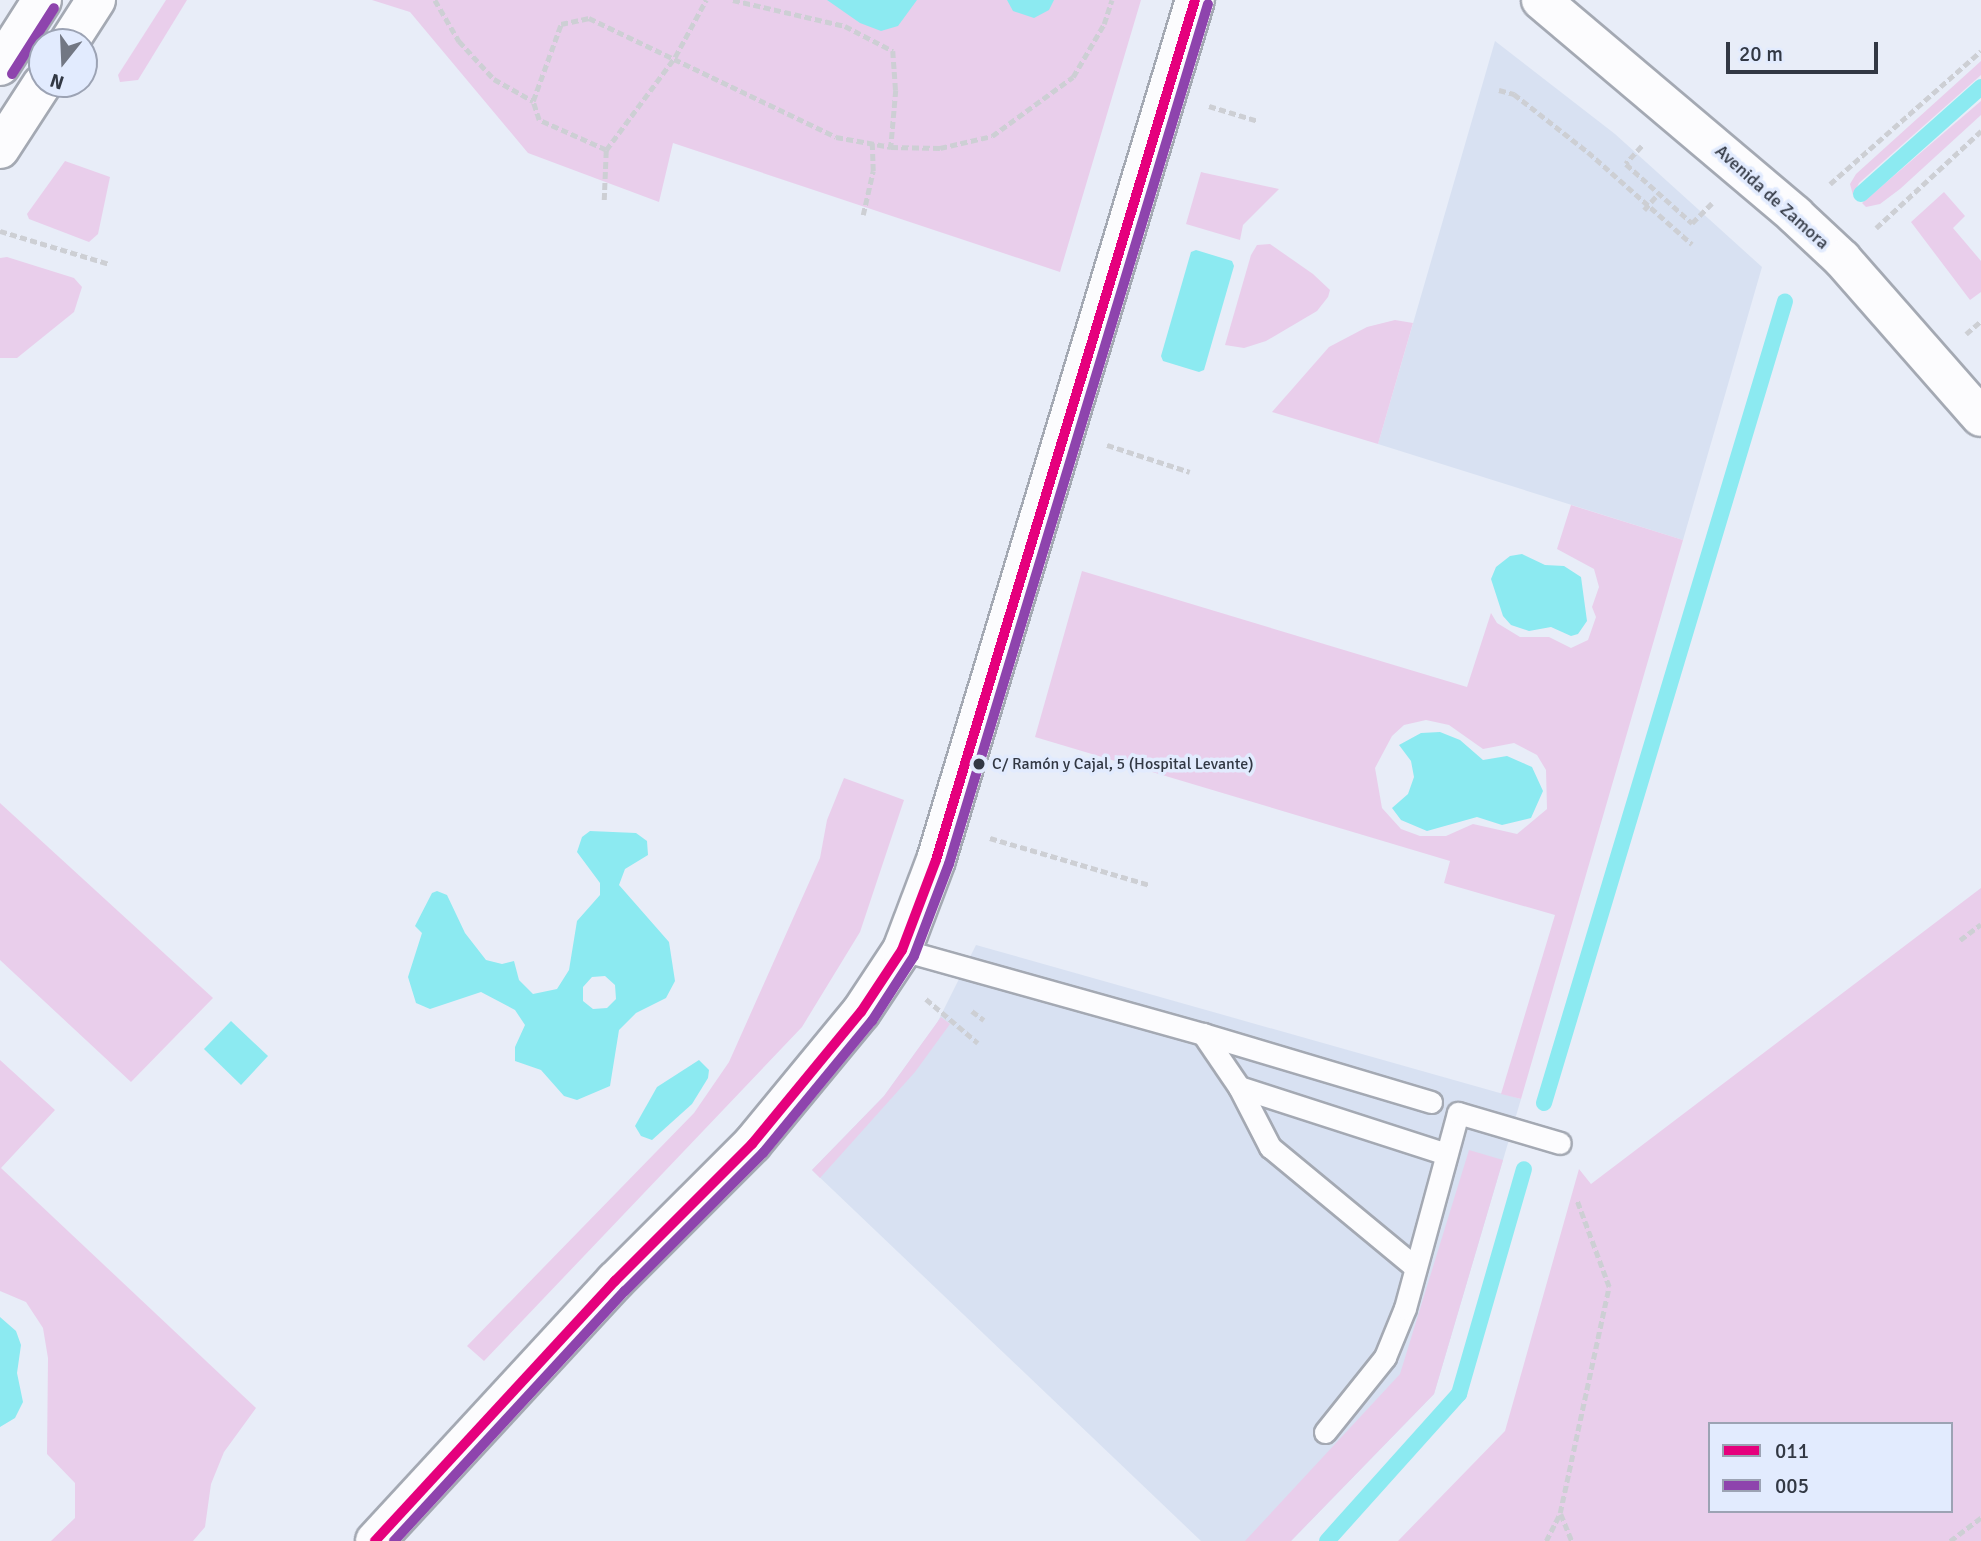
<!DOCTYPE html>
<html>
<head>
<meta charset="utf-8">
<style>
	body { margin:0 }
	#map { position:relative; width:1981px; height:1541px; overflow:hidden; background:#e8edf8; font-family:Signika,sans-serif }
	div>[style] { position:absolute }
	.built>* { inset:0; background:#d8e1f2 }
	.green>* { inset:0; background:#e9ceeb }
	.water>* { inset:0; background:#8ceaf1 }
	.stream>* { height:16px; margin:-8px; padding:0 8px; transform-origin:8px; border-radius:8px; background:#8ceaf1 }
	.path>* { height:4.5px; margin-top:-2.25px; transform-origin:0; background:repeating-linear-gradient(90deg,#cdcfd4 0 7px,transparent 0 10.5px) }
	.roads { filter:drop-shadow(2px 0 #a4a9b3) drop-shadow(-2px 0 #a4a9b3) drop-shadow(0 2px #a4a9b3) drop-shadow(0 -2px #a4a9b3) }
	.service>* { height:21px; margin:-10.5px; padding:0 10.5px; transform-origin:10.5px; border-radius:10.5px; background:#fcfcfe }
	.minor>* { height:38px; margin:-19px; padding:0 19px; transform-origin:19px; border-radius:19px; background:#fcfcfe }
	.tertiary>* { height:38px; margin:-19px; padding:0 19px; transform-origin:19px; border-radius:19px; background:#fcfcfe }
	.bus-1>* { height:10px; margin:-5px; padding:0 5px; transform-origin:5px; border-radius:5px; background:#e5007d }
	.bus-2>* { height:10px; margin:-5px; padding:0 5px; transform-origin:5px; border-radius:5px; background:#8e44ad }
	.dots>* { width:19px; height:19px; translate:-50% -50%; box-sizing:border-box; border:4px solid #e2ebfe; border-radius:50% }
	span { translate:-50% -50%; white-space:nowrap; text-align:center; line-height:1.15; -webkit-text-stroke:7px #e2ebfe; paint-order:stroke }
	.bus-label { font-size:16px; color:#323844 }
	.left { translate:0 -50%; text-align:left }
	.street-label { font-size:18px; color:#323844 }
	.legend { position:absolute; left:1708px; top:1422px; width:245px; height:91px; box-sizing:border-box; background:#e2ebfe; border:2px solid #9ca3b4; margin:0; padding:9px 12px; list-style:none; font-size:21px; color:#323844 }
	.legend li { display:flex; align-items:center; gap:14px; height:35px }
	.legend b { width:35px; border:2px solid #9ca3b4 }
	.north { position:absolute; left:28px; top:28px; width:70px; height:70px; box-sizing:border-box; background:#e2ebfe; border:2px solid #9ca3b4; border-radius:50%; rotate:198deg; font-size:19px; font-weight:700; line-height:28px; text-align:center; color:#323844 }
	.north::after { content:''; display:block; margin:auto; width:24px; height:32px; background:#727783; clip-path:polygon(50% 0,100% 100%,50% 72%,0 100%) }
	.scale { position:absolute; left:1726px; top:42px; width:152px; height:32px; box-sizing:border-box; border:4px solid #323844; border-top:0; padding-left:9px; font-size:21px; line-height:24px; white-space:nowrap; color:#323844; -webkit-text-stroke:5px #e2ebfe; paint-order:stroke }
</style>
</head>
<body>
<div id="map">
	<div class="built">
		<i style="clip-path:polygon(1495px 41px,1615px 134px,1762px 267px,1683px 540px,1378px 444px)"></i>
		<i style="clip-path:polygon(976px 945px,1521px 1099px,1434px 1394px,1291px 1541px,1201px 1541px,812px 1170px,884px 1096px,937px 1023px)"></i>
	</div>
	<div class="green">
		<i style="clip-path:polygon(166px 0,187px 0,138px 80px,120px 82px,118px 75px)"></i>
		<i style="clip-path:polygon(372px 0,1141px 0,1060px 272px,673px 143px,659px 202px,528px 153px,410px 12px)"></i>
		<i style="clip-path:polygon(1981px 61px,1981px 75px,1859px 183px,1853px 195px,1850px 184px,1856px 174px)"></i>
		<i style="clip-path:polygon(1981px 101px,1981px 115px,1900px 189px,1880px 204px,1866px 207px,1862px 203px)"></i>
		<i style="clip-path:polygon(65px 161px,110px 177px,98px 234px,89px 242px,29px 219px,27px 214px)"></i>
		<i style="clip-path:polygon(1201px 172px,1205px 173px,1279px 189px,1243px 225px,1240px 240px,1186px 224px)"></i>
		<i style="clip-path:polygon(1944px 192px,1965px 216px,1953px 228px,1981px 261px,1981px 292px,1970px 300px,1911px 222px)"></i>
		<i style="clip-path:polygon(1270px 244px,1313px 274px,1330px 290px,1328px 297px,1317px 311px,1266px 341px,1244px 348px,1225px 345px,1251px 255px,1257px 245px)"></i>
		<i style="clip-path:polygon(7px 257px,74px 278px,82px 287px,74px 312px,17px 358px,0 358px,0 258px)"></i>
		<i style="clip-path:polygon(1395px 320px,1413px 323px,1378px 444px,1272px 412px,1329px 347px,1367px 327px)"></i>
		<i style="clip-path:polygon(evenodd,1571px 505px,1683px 540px,1521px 1099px,1501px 1094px,1555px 915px,1444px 883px,1450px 861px,1035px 737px,1082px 571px,1467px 687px,1491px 613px,1497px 623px,1520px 637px,1549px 637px,1571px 648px,1588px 640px,1596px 617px,1592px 607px,1599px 587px,1594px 569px,1557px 549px,1571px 505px,1426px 720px,1449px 725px,1483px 749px,1514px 743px,1537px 755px,1546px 770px,1547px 809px,1517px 834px,1473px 824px,1446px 836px,1420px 836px,1401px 829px,1382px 808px,1375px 768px,1392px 736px,1404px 725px,1426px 720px)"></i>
		<i style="clip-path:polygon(844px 778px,904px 800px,860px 932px,802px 1027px,484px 1361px,467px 1346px,694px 1113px,729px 1062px,820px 858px,827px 820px)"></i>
		<i style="clip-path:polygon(0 803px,213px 998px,131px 1082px,0 960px)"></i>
		<i style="clip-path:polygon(evenodd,1981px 888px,1981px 1541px,1398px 1541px,1505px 1431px,1579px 1169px,1591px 1184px,1981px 888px,1710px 1424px,1951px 1424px,1951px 1511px,1710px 1511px,1710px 1424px)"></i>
		<i style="clip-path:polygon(941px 1017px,950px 1024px,915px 1072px,820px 1178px,812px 1170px,884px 1096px)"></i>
		<i style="clip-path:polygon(0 1060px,55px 1110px,1px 1168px,256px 1408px,224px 1452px,211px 1484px,205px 1527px,193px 1541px,51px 1541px,75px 1518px,75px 1483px,47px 1454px,48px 1358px,43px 1328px,26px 1302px,0 1291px)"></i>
		<i style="clip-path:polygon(1469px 1150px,1503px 1160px,1434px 1394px,1291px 1541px,1245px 1541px,1400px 1374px)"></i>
	</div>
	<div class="water">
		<i style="clip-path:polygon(827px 0,917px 0,898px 26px,881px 31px,860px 23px)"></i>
		<i style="clip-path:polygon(1007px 0,1054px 0,1049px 10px,1034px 18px,1013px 11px)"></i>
		<i style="clip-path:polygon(1196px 250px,1232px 261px,1234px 266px,1204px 370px,1199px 372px,1163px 361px,1161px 356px,1191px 252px)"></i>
		<i style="clip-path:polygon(1522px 554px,1545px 565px,1564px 566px,1581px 577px,1587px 621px,1578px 634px,1571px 636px,1551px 627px,1529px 631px,1511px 625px,1503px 616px,1491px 579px,1496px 567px,1510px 556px)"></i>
		<i style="clip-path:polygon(1440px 732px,1460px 740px,1483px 760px,1507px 756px,1532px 767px,1543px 791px,1531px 818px,1502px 825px,1477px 817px,1427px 831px,1401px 820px,1392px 808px,1408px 794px,1414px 777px,1411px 761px,1399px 745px,1421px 733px)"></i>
		<i style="clip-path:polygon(evenodd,590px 831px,636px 833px,647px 841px,648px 855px,625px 869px,619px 885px,669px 942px,675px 981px,666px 998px,636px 1013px,619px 1030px,610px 1086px,577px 1100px,564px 1096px,541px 1070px,515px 1061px,515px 1047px,525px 1025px,515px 1010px,481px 992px,430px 1009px,416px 1003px,408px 977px,422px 933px,415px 926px,432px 893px,437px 891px,447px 895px,465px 933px,486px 960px,502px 964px,514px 961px,519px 980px,533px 994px,557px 989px,569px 970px,577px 921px,600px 895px,600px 883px,577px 852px,582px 837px,590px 831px,605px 976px,615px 985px,616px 999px,607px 1008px,593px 1009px,583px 1001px,583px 987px,592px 977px,605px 976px)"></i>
		<i style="clip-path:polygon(231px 1021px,268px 1056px,241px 1085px,204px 1049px)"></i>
		<i style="clip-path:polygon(699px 1060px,709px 1070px,708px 1078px,692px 1104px,652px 1140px,641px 1136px,635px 1126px,657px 1087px)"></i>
		<i style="clip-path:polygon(0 1317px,16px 1331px,21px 1345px,17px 1373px,23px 1402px,15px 1418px,0 1427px)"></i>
	</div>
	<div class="stream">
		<i style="left:1861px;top:194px;width:161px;rotate:-41.7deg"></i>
		<i style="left:1544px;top:1103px;width:837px;rotate:-73.27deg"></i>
		<i style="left:1327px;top:1541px;width:198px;rotate:-48.1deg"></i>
		<i style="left:1459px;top:1394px;width:234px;rotate:-73.9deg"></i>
	</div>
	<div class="path">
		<i style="left:435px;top:0;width:48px;rotate:59.7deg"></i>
		<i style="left:459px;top:41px;width:52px;rotate:47.4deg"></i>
		<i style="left:494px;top:79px;width:45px;rotate:29.4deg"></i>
		<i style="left:733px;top:0;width:115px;rotate:13.1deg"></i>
		<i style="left:845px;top:26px;width:54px;rotate:27.5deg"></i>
		<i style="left:893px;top:51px;width:39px;rotate:86deg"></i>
		<i style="left:896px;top:90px;width:57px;rotate:95deg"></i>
		<i style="left:1499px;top:90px;width:16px;rotate:15deg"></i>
		<i style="left:1514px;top:94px;width:94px;rotate:38.1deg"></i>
		<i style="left:1588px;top:152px;width:139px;rotate:41.5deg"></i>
		<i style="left:1209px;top:106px;width:51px;rotate:17deg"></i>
		<i style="left:1642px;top:146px;width:24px;rotate:132deg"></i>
		<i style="left:1626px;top:164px;width:89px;rotate:41.8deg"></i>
		<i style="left:1692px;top:223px;width:28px;rotate:-45deg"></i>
		<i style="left:606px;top:150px;width:116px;rotate:-53.4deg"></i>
		<i style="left:675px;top:57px;width:65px;rotate:-61.5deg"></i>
		<i style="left:1830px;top:184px;width:201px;rotate:-41.4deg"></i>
		<i style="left:604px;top:200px;width:50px;rotate:-87.7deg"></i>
		<i style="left:606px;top:150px;width:73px;rotate:-155.9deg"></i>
		<i style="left:539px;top:120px;width:20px;rotate:-108deg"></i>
		<i style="left:533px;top:101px;width:82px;rotate:-70deg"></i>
		<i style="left:561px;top:24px;width:29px;rotate:-12deg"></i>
		<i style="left:589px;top:18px;width:274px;rotate:25.7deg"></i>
		<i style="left:836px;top:137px;width:56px;rotate:10.3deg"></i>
		<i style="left:891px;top:147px;width:49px;rotate:1.2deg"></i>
		<i style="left:940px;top:148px;width:53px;rotate:-13deg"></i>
		<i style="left:992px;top:136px;width:100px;rotate:-36.1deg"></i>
		<i style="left:1073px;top:77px;width:61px;rotate:-59.7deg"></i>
		<i style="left:1104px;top:24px;width:25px;rotate:-72deg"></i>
		<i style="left:1644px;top:210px;width:21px;rotate:-49deg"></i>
		<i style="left:863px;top:215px;width:45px;rotate:-77.2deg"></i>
		<i style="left:873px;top:171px;width:28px;rotate:-92deg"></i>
		<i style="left:1876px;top:228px;width:143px;rotate:-42.7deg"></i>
		<i style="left:0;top:231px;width:114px;rotate:16.8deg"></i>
		<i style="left:1966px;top:334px;width:20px;rotate:-41deg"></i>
		<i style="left:1107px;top:445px;width:87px;rotate:18deg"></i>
		<i style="left:990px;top:838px;width:167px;rotate:16.4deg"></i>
		<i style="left:1960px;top:940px;width:26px;rotate:-37deg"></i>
		<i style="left:926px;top:999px;width:68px;rotate:40.2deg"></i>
		<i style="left:972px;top:1011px;width:15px;rotate:37deg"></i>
		<i style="left:1561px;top:1514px;width:29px;rotate:68deg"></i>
		<i style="left:1546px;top:1541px;width:31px;rotate:-63deg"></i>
		<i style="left:1560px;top:1513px;width:231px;rotate:-77.8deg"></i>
		<i style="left:1609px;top:1287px;width:92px;rotate:-110.4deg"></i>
		<i style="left:1950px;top:1541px;width:39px;rotate:-37deg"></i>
	</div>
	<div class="roads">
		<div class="service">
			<i style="left:902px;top:950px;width:313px;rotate:15.6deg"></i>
			<i style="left:1203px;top:1034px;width:64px;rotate:55.8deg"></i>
			<i style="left:1239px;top:1087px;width:218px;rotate:17.9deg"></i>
			<i style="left:1203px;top:1034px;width:238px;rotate:16.6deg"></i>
			<i style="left:1239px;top:1087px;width:68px;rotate:62.7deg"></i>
			<i style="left:1270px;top:1147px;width:188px;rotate:39.6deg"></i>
			<i style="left:1325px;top:1432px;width:96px;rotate:-51.3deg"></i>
			<i style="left:1385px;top:1357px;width:53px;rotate:-67.8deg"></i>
			<i style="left:1405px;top:1308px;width:202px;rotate:-74.8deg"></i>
			<i style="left:1458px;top:1113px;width:106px;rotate:16.4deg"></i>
		</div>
		<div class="minor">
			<i style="left:1541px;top:0;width:333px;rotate:40.2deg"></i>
			<i style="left:1795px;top:215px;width:64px;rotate:43.1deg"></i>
			<i style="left:1842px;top:259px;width:210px;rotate:48.7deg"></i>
			<i style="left:375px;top:1541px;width:354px;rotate:-47.3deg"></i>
			<i style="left:615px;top:1281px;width:194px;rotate:-45deg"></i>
			<i style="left:752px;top:1144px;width:171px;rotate:-50.5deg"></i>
			<i style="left:861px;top:1012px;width:74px;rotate:-56.5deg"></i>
			<i style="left:902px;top:950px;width:96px;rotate:-69.3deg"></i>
			<i style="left:936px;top:860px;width:898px;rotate:-73.24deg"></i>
		</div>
		<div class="tertiary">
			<i style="left:69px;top:42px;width:50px;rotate:-57.3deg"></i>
			<i style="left:0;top:66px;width:78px;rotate:-57.5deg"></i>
			<i style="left:0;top:149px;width:77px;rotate:-57.1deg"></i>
		</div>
	</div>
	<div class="bus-1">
		<i style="left:375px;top:1541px;width:354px;rotate:-47.3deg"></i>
		<i style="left:615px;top:1281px;width:194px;rotate:-45deg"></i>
		<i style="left:752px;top:1144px;width:171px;rotate:-50.5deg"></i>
		<i style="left:861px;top:1012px;width:74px;rotate:-56.5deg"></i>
		<i style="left:902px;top:950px;width:96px;rotate:-69.3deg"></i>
		<i style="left:936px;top:860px;width:898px;rotate:-73.24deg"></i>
	</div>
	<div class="bus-2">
		<i style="left:12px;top:74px;width:78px;rotate:-57.5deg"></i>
		<i style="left:394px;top:1541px;width:340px;rotate:-47.3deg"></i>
		<i style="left:625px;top:1291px;width:195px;rotate:-45deg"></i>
		<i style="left:763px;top:1153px;width:171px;rotate:-50.5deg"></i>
		<i style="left:872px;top:1021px;width:77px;rotate:-57.1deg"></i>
		<i style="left:914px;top:956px;width:98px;rotate:-69.2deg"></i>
		<i style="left:949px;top:864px;width:898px;rotate:-73.24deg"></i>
	</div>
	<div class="dots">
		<i style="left:979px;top:764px;background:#323844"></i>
	</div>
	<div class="bus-label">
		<span class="left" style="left:992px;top:764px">C/ Ramón y Cajal, 5 (Hospital Levante)</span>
	</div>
	<div class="street-label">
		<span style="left:1772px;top:197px;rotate:42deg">Avenida de Zamora</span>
	</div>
	<ul class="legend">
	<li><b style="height:9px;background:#e5007d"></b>011</li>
	<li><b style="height:9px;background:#8e44ad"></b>005</li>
	</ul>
	<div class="north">N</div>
	<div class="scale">20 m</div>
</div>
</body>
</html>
